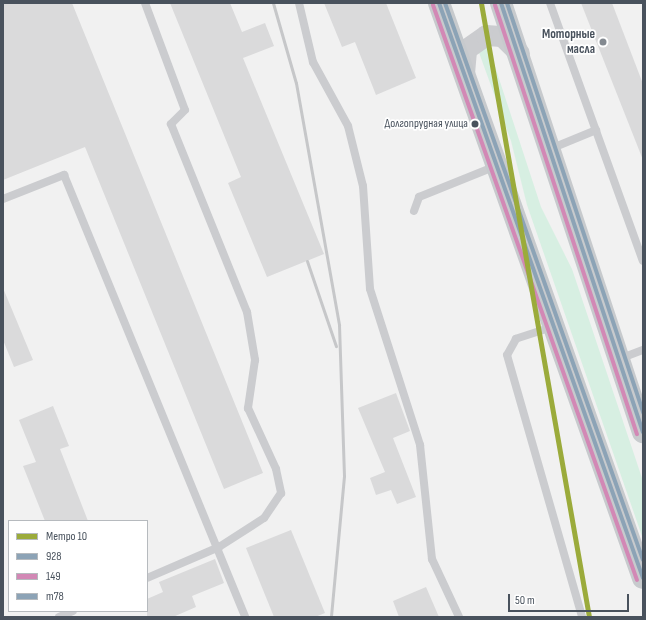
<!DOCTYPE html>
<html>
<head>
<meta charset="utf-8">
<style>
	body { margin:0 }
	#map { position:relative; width:646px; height:620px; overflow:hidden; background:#f1f1f1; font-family:"Sofia Sans Condensed",sans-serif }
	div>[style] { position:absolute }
	.green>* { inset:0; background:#d7efe2 }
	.building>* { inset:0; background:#dadadb }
	.service>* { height:8px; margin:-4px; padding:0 4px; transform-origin:4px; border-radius:4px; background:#cbcccf }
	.tertiary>* { height:21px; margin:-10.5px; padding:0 10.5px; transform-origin:10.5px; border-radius:10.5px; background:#cbcccf }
	.primary>* { height:22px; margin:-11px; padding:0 11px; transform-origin:11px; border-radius:11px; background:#c7cacd }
	.rail>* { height:3px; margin:-1.5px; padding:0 1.5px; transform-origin:1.5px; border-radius:1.5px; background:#c6c7c9 }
	.bus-1>* { height:4px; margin:-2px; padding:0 2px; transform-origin:2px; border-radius:2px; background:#8ca3b6 }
	.bus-2>* { height:4px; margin:-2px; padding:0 2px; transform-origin:2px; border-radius:2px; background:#d288b5 }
	.bus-3>* { height:4px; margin:-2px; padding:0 2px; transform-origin:2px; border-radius:2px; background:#8ca3b6 }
	.metro-1>* { height:5px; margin:-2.5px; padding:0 2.5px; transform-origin:2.5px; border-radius:2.5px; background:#9bab3b }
	.dots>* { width:11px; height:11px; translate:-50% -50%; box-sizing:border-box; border:2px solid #fff; border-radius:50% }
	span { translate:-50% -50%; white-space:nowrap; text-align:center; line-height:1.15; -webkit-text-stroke:3.5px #fff; paint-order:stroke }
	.bus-label { font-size:12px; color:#49525d }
	.right { translate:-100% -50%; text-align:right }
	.poi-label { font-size:13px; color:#49525d; font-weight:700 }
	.frame { position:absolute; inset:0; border:4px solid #49525d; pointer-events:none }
	.legend { position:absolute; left:8px; top:520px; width:140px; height:92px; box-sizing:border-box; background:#fff; border:1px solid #b6babe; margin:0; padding:5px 7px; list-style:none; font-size:12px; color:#49525d }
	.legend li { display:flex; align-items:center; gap:8px; height:20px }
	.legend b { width:20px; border:1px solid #b6babe }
	.scale { position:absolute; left:508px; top:594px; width:121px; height:18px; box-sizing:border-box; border:2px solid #49525d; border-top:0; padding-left:5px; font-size:12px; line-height:14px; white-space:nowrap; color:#49525d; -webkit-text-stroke:3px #fff; paint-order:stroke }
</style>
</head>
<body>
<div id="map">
	<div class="green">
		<i style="clip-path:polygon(482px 46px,489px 48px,541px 207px,572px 269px,643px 481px,643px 539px,527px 205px,511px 141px,477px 47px)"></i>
	</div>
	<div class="building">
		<i style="clip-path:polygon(3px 3px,72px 3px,263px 473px,224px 489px,85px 147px,3px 180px)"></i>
		<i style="clip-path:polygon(170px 3px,230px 3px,242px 32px,265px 23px,274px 46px,243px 58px,324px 254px,267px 277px,228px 183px,241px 177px)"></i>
		<i style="clip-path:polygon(324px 3px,386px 3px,416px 78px,376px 95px,355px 42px,342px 47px)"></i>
		<i style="clip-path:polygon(581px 3px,612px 3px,643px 84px,643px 160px)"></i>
		<i style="clip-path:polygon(3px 288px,33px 360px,14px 367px,3px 340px)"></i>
		<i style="clip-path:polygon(396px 393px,410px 431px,393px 438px,416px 497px,397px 504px,391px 490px,376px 495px,370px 478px,385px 472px,358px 408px)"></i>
		<i style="clip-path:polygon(53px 406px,69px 446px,60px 449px,88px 521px,45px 521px,23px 466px,36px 462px,19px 420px)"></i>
		<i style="clip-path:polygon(291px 530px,325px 613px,315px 617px,274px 617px,246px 548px)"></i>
		<i style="clip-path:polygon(215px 559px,224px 583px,192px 596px,196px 607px,173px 617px,147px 617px,147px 599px,163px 592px,159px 582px)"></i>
		<i style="clip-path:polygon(426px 587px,439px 617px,399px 617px,393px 601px)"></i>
	</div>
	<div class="service">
		<i style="left:145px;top:3px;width:114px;rotate:69.5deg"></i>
		<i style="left:185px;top:110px;width:20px;rotate:135deg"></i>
		<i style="left:171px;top:124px;width:203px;rotate:68deg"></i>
		<i style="left:247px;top:312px;width:49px;rotate:80.5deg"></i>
		<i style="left:255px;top:360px;width:49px;rotate:98.3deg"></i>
		<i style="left:248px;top:408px;width:67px;rotate:65.3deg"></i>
		<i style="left:276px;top:469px;width:25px;rotate:78deg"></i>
		<i style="left:281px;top:493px;width:30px;rotate:124deg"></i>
		<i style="left:264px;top:518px;width:54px;rotate:147.2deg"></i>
		<i style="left:219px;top:547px;width:78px;rotate:156.7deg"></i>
		<i style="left:299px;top:3px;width:61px;rotate:76.7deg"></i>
		<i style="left:313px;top:62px;width:73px;rotate:61.3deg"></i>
		<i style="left:348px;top:126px;width:62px;rotate:76deg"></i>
		<i style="left:363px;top:186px;width:103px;rotate:86.1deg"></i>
		<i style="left:370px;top:289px;width:164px;rotate:72.2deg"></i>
		<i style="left:420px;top:445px;width:115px;rotate:84deg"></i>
		<i style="left:432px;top:559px;width:64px;rotate:65deg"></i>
		<i style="left:550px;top:3px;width:274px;rotate:70.2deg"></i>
		<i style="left:550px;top:149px;width:50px;rotate:-22.4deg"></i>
		<i style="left:3px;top:199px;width:66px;rotate:-21.5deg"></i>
		<i style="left:64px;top:175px;width:478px;rotate:67.7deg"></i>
		<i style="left:414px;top:211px;width:15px;rotate:-70deg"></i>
		<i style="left:419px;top:197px;width:83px;rotate:-21.9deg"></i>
		<i style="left:552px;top:327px;width:38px;rotate:162deg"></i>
		<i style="left:516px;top:339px;width:18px;rotate:119deg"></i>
		<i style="left:507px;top:355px;width:273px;rotate:74deg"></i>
		<i style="left:619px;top:359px;width:26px;rotate:-21deg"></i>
		<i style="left:59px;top:617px;width:15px;rotate:-23deg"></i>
	</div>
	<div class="tertiary">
		<i style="left:464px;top:73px;width:24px;rotate:-85deg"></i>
		<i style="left:466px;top:49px;width:24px;rotate:-35deg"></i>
		<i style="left:486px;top:35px;width:16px;rotate:4deg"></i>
		<i style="left:502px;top:36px;width:24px;rotate:45deg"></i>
	</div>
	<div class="primary">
		<i style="left:439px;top:3px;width:610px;rotate:70.47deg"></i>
		<i style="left:501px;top:3px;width:452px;rotate:71.7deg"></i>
	</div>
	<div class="rail">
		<i style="left:273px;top:3px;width:83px;rotate:74deg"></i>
		<i style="left:296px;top:83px;width:246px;rotate:79.9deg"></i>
		<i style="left:339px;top:325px;width:151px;rotate:88.1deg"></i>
		<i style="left:344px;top:476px;width:142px;rotate:95.3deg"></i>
		<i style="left:307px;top:261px;width:90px;rotate:71.2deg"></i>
	</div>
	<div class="bus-1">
		<i style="left:439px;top:3px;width:610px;rotate:70.47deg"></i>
		<i style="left:501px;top:3px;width:452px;rotate:71.7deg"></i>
	</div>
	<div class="bus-2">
		<i style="left:433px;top:5px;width:610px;rotate:70.47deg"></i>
		<i style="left:495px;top:5px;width:452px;rotate:71.7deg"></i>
	</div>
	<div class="bus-3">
		<i style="left:445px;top:3px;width:591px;rotate:70.43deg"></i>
		<i style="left:507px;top:3px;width:432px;rotate:71.6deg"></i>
	</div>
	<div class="metro-1">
		<i style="left:481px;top:3px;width:623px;rotate:80.02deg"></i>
	</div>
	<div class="dots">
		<i style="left:603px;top:42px;background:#848a91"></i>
		<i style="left:475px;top:124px;background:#49525d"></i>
	</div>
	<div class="bus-label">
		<span class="right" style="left:468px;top:124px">Долгопрудная улица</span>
	</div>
	<div class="poi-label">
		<span class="right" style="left:595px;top:42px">Моторные<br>масла</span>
	</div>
	<div class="frame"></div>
	<ul class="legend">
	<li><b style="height:5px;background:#9bab3b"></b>Метро 10</li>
	<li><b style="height:5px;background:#8ca3b6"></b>928</li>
	<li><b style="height:5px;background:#d288b5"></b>149</li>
	<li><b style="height:5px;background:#8ca3b6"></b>т78</li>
	</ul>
	<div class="scale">50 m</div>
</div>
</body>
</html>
